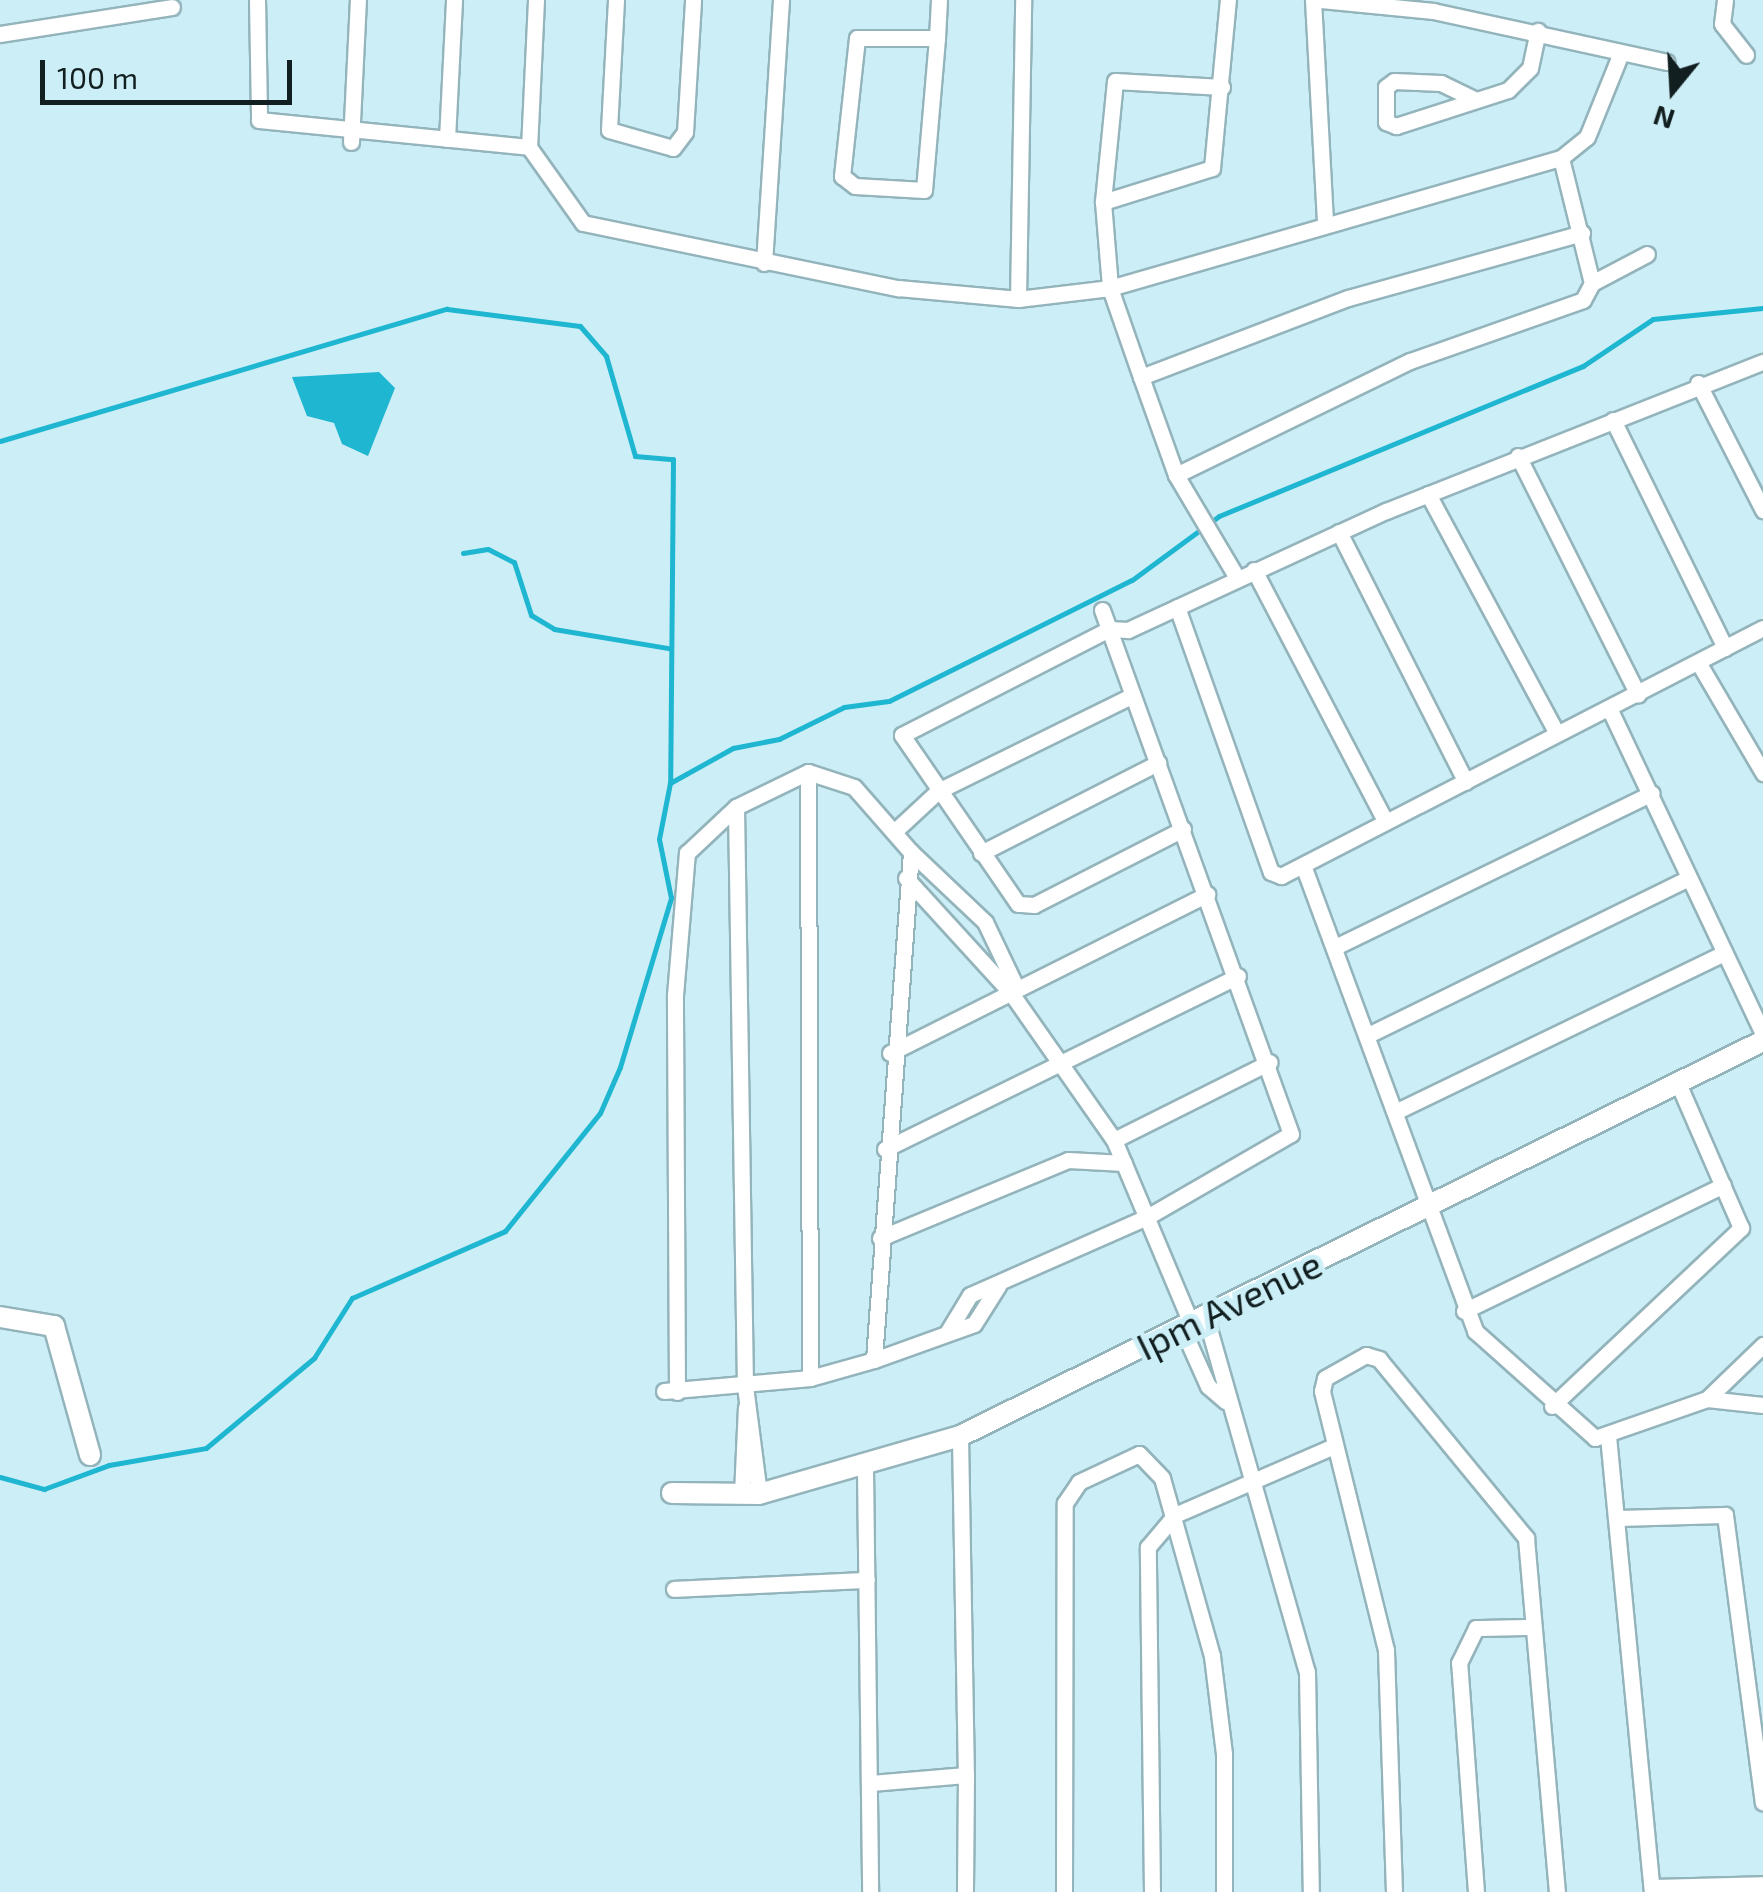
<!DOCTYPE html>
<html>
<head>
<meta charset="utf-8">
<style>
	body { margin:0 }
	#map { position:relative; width:1763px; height:1892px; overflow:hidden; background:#cceef6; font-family:"Exo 2",sans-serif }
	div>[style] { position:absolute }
	.water>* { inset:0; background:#1eb6d0 }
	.stream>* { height:5px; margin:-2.5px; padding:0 2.5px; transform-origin:2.5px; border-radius:2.5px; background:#1eb6d0 }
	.roads { filter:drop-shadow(2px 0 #94b4bc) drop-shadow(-2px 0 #94b4bc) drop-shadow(0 2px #94b4bc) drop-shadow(0 -2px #94b4bc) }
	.minor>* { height:15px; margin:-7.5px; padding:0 7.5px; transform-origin:7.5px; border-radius:7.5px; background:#fff }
	.tertiary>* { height:20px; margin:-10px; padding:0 10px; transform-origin:10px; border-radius:10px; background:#fff }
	span { translate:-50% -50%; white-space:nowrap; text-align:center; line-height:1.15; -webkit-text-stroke:10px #cceef6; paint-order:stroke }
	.street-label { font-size:38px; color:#121f21 }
	.north { position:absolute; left:1623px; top:40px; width:100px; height:100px; -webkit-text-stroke:8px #cceef6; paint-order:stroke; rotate:198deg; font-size:28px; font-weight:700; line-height:40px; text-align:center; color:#121f21 }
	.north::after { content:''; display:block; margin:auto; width:35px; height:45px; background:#121f21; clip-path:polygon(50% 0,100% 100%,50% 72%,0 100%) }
	.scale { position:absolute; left:40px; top:60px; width:252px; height:45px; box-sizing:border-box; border:5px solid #121f21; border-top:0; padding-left:12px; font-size:30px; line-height:35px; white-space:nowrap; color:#121f21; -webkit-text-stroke:8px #cceef6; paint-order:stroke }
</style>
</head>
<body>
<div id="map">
	<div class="water">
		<i style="clip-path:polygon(379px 372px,395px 388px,368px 456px,342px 444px,334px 423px,307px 416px,292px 377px)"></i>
	</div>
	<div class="stream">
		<i style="left:0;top:441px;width:466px;rotate:-16.5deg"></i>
		<i style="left:447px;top:309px;width:134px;rotate:7.3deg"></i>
		<i style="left:580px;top:326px;width:40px;rotate:49deg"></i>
		<i style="left:606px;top:356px;width:104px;rotate:73.8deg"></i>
		<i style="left:635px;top:456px;width:38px;rotate:5deg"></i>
		<i style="left:673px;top:459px;width:324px;rotate:90.5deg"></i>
		<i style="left:463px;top:553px;width:25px;rotate:-9deg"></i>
		<i style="left:488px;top:549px;width:29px;rotate:27deg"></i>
		<i style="left:514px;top:562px;width:56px;rotate:72.2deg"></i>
		<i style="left:531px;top:615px;width:27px;rotate:31deg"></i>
		<i style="left:554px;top:629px;width:116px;rotate:9.5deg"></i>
		<i style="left:0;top:1477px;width:46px;rotate:15.3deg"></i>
		<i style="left:44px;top:1489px;width:69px;rotate:-20.3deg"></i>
		<i style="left:109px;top:1465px;width:98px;rotate:-9.9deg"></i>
		<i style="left:206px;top:1448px;width:141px;rotate:-39.8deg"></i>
		<i style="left:314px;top:1358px;width:71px;rotate:-57.7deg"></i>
		<i style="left:352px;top:1298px;width:167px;rotate:-23.6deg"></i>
		<i style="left:505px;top:1231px;width:151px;rotate:-51.2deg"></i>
		<i style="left:600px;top:1113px;width:50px;rotate:-66.5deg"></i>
		<i style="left:620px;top:1067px;width:177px;rotate:-73.2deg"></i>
		<i style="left:671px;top:898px;width:60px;rotate:-101.5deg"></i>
		<i style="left:659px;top:839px;width:57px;rotate:-78.9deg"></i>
		<i style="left:670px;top:783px;width:72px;rotate:-29.1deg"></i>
		<i style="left:733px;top:748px;width:47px;rotate:-11.1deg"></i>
		<i style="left:779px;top:739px;width:72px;rotate:-26.2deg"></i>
		<i style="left:844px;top:707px;width:45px;rotate:-7.6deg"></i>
		<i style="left:889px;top:701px;width:271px;rotate:-26.5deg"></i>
		<i style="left:1132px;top:580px;width:108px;rotate:-36.3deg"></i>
		<i style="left:1219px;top:516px;width:394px;rotate:-22.4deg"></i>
		<i style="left:1583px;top:366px;width:84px;rotate:-33.9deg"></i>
		<i style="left:1653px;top:319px;width:111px;rotate:-5.7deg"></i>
	</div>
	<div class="roads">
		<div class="minor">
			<i style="left:257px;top:0;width:120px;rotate:89deg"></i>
			<i style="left:259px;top:120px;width:271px;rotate:5.7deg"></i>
			<i style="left:536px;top:0;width:147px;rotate:92.7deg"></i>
			<i style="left:529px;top:147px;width:93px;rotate:54.6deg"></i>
			<i style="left:583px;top:223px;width:322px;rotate:11.7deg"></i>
			<i style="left:898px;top:288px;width:121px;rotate:5.2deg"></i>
			<i style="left:1018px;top:299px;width:93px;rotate:-6.8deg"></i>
			<i style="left:1110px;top:288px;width:469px;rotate:-16.1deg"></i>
			<i style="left:1561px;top:158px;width:33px;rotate:-39deg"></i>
			<i style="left:1587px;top:137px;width:91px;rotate:-68deg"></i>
			<i style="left:616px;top:0;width:130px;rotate:93.1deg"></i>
			<i style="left:609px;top:130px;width:66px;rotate:15.7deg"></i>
			<i style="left:673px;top:148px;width:20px;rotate:-53deg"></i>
			<i style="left:685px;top:132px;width:132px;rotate:-86.5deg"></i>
			<i style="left:1313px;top:0;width:220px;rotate:86.9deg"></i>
			<i style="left:1321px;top:0;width:113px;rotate:5.6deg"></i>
			<i style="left:1433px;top:11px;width:239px;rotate:12.3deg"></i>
			<i style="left:1725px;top:0;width:24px;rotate:97deg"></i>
			<i style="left:1722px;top:24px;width:39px;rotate:52deg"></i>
			<i style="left:0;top:34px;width:174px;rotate:-8.9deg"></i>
			<i style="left:937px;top:38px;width:80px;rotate:180deg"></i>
			<i style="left:857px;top:38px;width:139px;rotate:96.2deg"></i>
			<i style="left:842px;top:176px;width:16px;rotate:38deg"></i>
			<i style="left:855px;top:186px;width:69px;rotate:3.3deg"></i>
			<i style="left:924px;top:190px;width:153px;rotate:-85.1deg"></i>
			<i style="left:937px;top:38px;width:38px;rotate:-87deg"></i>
			<i style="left:1222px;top:87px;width:107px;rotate:-176.8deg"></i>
			<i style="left:1115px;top:81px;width:122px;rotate:95.7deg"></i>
			<i style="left:1103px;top:202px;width:86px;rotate:85.3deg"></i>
			<i style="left:1110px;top:288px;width:94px;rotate:70.8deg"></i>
			<i style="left:1141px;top:377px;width:104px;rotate:70.3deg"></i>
			<i style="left:1176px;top:475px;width:117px;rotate:59.3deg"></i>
			<i style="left:1476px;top:100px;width:39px;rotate:-154deg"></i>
			<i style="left:1441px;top:83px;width:47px;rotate:-177.6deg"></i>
			<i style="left:1394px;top:81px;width:10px;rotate:143deg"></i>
			<i style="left:1386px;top:87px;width:35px;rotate:90deg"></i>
			<i style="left:1386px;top:122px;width:11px;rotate:22deg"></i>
			<i style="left:1396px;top:126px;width:118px;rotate:-17.8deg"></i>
			<i style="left:1508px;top:90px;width:31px;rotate:-45deg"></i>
			<i style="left:1530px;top:68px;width:38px;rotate:-78deg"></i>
			<i style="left:447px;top:139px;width:139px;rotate:-87.1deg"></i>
			<i style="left:351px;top:142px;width:142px;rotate:-87.2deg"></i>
			<i style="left:1561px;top:158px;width:129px;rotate:76.1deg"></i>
			<i style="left:1103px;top:202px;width:114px;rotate:-17.3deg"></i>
			<i style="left:1212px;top:168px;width:169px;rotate:-84.6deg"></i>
			<i style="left:764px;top:263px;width:264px;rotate:-86.3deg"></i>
			<i style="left:1018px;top:299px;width:299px;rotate:-89deg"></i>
			<i style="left:1141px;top:377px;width:222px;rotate:-20.9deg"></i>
			<i style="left:1348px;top:298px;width:243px;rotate:-15.5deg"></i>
			<i style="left:1698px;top:383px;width:143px;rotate:62.9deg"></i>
			<i style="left:1613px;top:420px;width:254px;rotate:63.8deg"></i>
			<i style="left:1518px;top:456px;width:267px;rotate:63.3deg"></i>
			<i style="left:1176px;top:475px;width:260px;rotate:-26deg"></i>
			<i style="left:1410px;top:361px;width:183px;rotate:-19.4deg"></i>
			<i style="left:1583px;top:300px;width:19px;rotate:-62deg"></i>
			<i style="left:1592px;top:283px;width:62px;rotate:-27.8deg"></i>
			<i style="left:1428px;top:494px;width:270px;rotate:61.7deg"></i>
			<i style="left:1339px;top:532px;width:280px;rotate:63.1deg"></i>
			<i style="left:1254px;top:570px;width:283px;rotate:62.4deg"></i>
			<i style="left:1177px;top:607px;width:281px;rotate:70.5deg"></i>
			<i style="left:1271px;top:872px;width:11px;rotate:22deg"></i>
			<i style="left:1281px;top:876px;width:542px;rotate:-27.23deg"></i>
			<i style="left:1698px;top:662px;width:129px;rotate:59.6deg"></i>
			<i style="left:1610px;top:710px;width:358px;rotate:64.7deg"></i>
			<i style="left:808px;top:772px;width:606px;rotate:89.81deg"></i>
			<i style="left:736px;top:807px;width:579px;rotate:89.11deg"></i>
			<i style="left:745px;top:1386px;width:109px;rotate:82.6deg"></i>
			<i style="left:1183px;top:829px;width:167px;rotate:153deg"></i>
			<i style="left:1034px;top:905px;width:16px;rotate:-176deg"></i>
			<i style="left:1018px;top:904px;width:205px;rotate:-124.5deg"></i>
			<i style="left:902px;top:735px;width:233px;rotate:-27.1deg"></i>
			<i style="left:1109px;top:629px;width:19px;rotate:3deg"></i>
			<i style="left:1128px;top:630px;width:284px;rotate:-24.8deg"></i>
			<i style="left:1386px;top:511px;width:405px;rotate:-21.6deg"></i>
			<i style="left:896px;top:830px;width:57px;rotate:-42.9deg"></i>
			<i style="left:938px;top:791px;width:217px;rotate:-26.2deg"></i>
			<i style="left:911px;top:852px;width:102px;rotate:43.4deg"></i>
			<i style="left:985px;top:922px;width:74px;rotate:64.5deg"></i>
			<i style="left:981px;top:853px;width:199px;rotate:-27deg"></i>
			<i style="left:1304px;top:868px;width:494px;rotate:69.7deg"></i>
			<i style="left:1475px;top:1331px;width:161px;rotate:41.7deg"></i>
			<i style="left:1595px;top:1438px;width:119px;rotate:-19.2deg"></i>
			<i style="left:1707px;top:1399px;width:56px;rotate:6.1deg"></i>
			<i style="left:906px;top:878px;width:156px;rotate:47.6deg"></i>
			<i style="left:1011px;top:993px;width:179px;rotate:55deg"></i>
			<i style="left:1114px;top:1140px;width:199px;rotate:67.2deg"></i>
			<i style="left:1335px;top:947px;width:352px;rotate:-25.9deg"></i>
			<i style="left:1368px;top:1035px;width:352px;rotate:-26.1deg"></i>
			<i style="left:890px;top:1053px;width:355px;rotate:-26.6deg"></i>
			<i style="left:1395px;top:1112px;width:361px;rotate:-25.8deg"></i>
			<i style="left:1114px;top:1140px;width:174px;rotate:-26.6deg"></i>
			<i style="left:885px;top:1149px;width:393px;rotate:-26.1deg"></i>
			<i style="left:880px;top:1238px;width:204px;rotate:-22.5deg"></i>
			<i style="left:1068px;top:1160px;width:56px;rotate:3.1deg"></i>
			<i style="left:1464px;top:1311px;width:288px;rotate:-25.9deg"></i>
			<i style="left:1206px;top:1318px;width:368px;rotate:74.1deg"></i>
			<i style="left:1307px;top:1672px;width:220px;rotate:89deg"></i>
			<i style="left:1182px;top:1328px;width:64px;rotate:65.9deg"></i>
			<i style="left:1208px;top:1386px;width:23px;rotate:41deg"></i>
			<i style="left:947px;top:1333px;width:44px;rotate:-58.8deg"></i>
			<i style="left:970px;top:1295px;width:193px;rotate:-23.8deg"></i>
			<i style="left:1147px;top:1217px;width:166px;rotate:-30deg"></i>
			<i style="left:1291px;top:1134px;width:557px;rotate:-109.83deg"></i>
			<i style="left:664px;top:1391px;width:147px;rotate:-5.1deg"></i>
			<i style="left:810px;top:1378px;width:66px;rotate:-15.7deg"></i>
			<i style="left:874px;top:1360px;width:106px;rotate:-19.8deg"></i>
			<i style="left:974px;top:1324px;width:45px;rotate:-57.7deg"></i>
			<i style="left:677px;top:1392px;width:397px;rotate:-90.3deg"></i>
			<i style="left:675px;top:995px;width:143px;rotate:-85.2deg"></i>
			<i style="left:687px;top:853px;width:67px;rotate:-43.2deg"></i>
			<i style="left:736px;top:807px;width:80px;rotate:-25.9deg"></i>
			<i style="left:808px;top:772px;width:48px;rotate:18.1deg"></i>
			<i style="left:854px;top:787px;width:86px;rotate:48.8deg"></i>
			<i style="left:911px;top:852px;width:509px;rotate:94.17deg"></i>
			<i style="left:1707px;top:1399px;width:78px;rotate:-44deg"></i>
			<i style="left:1552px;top:1406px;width:260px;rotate:-43.3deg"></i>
			<i style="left:1741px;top:1228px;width:153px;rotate:-113.5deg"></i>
			<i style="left:960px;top:1436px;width:339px;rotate:89deg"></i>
			<i style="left:1608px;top:1436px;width:458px;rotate:84.5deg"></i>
			<i style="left:865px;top:1469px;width:423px;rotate:89.3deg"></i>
			<i style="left:742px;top:1494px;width:87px;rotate:-87.4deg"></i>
			<i style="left:1617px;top:1518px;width:108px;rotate:-1.6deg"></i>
			<i style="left:1725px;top:1515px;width:290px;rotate:82.5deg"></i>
			<i style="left:674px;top:1589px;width:193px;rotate:-2.7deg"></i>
			<i style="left:871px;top:1783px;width:95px;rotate:-4.8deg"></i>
			<i style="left:966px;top:1775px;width:117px;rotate:90.5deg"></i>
			<i style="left:1652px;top:1887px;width:111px;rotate:-1.5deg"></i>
			<i style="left:1064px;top:1892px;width:389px;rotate:-89.9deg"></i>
			<i style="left:1065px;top:1503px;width:25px;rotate:-56deg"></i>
			<i style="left:1079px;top:1482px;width:66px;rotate:-25deg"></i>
			<i style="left:1139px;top:1454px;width:33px;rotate:46deg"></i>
			<i style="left:1162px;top:1478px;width:185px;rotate:74.3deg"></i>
			<i style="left:1212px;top:1656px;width:99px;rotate:83deg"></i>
			<i style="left:1224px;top:1754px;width:138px;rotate:90deg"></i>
			<i style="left:1152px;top:1892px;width:345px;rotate:-90.7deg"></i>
			<i style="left:1148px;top:1547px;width:42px;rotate:-49.8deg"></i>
			<i style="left:1175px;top:1515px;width:173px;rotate:-23.5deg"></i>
			<i style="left:1394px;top:1892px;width:242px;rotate:-91.9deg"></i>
			<i style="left:1386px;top:1650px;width:267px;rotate:-103.9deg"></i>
			<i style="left:1322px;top:1391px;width:13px;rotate:-77deg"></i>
			<i style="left:1325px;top:1378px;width:47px;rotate:-29.3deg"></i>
			<i style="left:1366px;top:1355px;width:14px;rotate:17deg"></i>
			<i style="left:1379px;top:1359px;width:232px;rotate:50.6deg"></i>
			<i style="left:1526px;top:1538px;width:355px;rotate:85deg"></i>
			<i style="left:1476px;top:1892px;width:230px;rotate:-94.2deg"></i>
			<i style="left:1459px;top:1663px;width:39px;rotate:-64deg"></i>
			<i style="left:1476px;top:1628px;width:54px;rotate:-1.1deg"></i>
		</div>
		<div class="tertiary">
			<i style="left:0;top:1317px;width:55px;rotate:9.5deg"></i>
			<i style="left:54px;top:1326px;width:134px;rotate:74.4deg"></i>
			<i style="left:672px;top:1493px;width:87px;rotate:0.7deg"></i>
			<i style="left:759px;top:1494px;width:209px;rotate:-16.1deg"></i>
			<i style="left:960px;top:1436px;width:895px;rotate:-26.19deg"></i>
		</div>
	</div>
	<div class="street-label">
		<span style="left:1229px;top:1305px;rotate:-26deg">Ipm Avenue</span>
	</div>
	<div class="north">N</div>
	<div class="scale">100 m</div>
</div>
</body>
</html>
